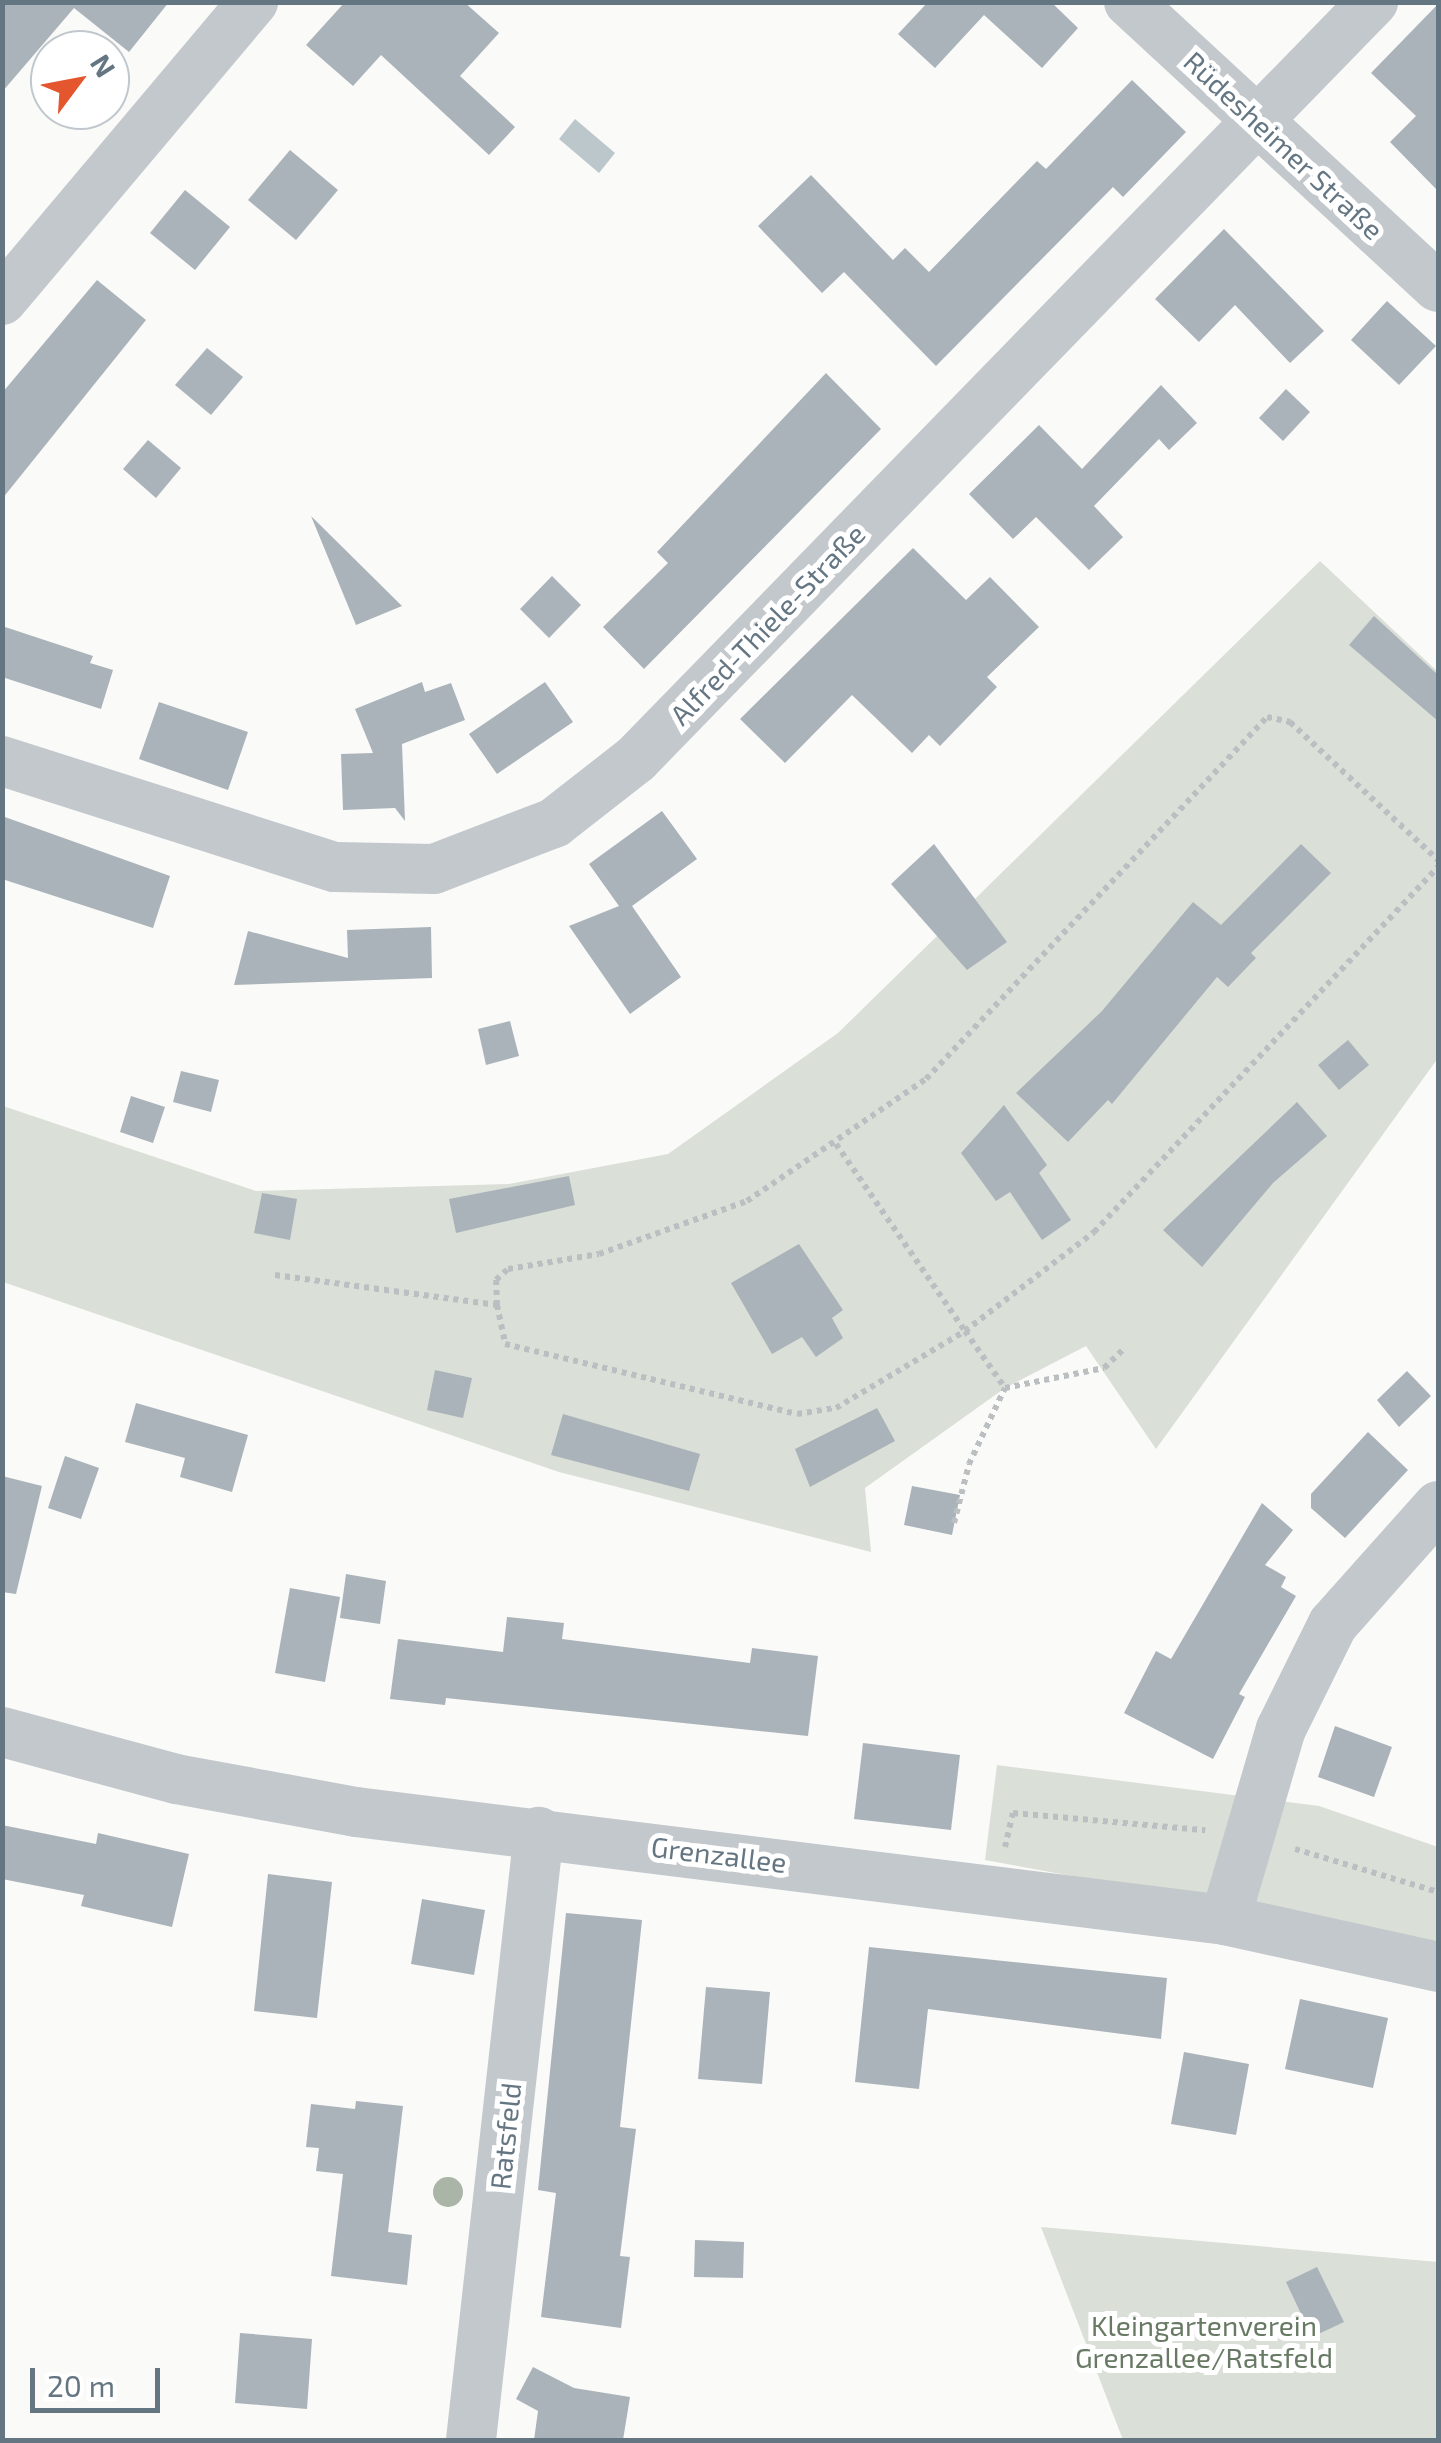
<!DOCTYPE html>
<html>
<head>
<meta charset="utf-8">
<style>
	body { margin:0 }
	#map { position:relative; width:1441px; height:2443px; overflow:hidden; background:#fafaf8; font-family:"Exo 2",sans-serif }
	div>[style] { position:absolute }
	.green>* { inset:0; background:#dadfd7 }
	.water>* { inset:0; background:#bbc7cb }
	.building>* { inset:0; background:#aab3b9 }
	.path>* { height:6px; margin-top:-3px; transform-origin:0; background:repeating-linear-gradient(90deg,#bbbfc2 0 5px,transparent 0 10px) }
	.minor>* { height:50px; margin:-25px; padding:0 25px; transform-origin:25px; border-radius:25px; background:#c3c8cc }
	.trees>* { width:30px; height:30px; margin:-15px; border-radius:50%; background:#aab4a7 }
	span { translate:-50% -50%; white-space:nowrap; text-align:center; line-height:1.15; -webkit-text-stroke:10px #fff; paint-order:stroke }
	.street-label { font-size:28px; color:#657683 }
	.park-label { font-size:28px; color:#687a64 }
	.frame { position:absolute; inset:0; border:5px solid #657683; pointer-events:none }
	.north { position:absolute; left:30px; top:30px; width:100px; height:100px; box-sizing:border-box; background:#fff; border:2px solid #c1c8cd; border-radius:50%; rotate:58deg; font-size:28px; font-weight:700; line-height:40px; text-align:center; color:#657683 }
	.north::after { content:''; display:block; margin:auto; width:35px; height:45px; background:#e4572e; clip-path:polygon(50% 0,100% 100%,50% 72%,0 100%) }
	.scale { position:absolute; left:30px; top:2368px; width:130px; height:45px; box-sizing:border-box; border:5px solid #657683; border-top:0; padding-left:12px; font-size:30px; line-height:35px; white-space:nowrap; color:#657683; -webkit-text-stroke:8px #fff; paint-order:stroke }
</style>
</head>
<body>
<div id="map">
	<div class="green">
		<i style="clip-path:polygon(1320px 561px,1438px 672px,1438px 1058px,1156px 1449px,1086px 1346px,1005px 1388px,865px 1488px,871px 1552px,559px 1472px,3px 1282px,3px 1106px,256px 1191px,509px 1184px,668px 1154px,838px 1033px)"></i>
		<i style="clip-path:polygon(997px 1765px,1319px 1806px,1438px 1847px,1438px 1953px,1328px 1923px,985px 1860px)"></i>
		<i style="clip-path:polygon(1041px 2227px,1438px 2262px,1438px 2440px,1123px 2440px)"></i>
	</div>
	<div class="water">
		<i style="clip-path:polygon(575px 119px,615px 153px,599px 173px,559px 139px)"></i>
	</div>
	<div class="building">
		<i style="clip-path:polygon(2px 2px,169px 2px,129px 52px,74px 8px,2px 92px)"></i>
		<i style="clip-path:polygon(345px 2px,464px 2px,499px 33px,460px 76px,515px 127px,489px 155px,381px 55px,353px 86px,306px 45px)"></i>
		<i style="clip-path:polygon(928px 2px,1051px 2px,1078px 28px,1042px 68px,984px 15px,935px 68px,898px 34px)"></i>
		<i style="clip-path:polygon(1438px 4px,1438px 191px,1390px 142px,1416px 116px,1371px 73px)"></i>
		<i style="clip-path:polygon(1132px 80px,1186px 132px,1123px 197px,1113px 187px,936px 366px,844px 272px,822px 293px,758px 226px,811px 175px,893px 260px,905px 248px,929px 272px,1037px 161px,1046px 169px)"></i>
		<i style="clip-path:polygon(290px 150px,338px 190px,296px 240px,248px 200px)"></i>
		<i style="clip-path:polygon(185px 190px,230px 227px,195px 270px,150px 233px)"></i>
		<i style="clip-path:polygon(1224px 229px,1324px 331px,1290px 363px,1235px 305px,1199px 342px,1155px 299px)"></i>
		<i style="clip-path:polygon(97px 280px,146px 320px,2px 499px,2px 393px)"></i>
		<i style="clip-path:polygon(1387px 301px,1436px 346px,1399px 385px,1351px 340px)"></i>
		<i style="clip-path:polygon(207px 348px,243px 377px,211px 415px,175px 385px)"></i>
		<i style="clip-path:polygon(826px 373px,881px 429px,644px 669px,603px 627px,668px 563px,657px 552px)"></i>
		<i style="clip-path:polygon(1161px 385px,1197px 423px,1169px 450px,1159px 439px,1094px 506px,1123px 537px,1089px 570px,1036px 517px,1013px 539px,969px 494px,1039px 425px,1082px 469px)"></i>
		<i style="clip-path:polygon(1286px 389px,1310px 412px,1283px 441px,1259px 418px)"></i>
		<i style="clip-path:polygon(148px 440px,181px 468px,156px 498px,123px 469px)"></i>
		<i style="clip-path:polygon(311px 516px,402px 606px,356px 625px)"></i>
		<i style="clip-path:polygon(913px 548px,966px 600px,990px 577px,1039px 627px,987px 677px,997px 687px,940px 746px,929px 735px,912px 753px,852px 695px,785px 763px,740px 719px)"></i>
		<i style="clip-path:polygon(552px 576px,581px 605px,549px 638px,520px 609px)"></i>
		<i style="clip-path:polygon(1374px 616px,1438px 675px,1438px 721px,1349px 645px)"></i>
		<i style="clip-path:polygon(2px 626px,93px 656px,90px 663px,113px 670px,101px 709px,2px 677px)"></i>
		<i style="clip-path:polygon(422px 682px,425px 692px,451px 683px,465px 720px,402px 744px,405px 821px,395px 808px,343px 810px,341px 754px,373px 753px,355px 709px)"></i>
		<i style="clip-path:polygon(545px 682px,573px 722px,497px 774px,469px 734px)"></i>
		<i style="clip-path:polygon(159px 702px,248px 732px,228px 790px,139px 759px)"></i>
		<i style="clip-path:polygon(662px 811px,697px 859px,632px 906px,681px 977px,630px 1014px,569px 926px,619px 906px,589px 864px)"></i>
		<i style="clip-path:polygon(2px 816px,170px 876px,153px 928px,2px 879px)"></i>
		<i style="clip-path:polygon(934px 844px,1007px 942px,967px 970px,891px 884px)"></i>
		<i style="clip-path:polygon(1301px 844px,1331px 873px,1251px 953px,1256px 958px,1228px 987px,1217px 977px,1112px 1104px,1108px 1100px,1068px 1142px,1016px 1093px,1102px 1011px,1193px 902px,1221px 925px)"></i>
		<i style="clip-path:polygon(431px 927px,432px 978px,234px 985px,248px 931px,348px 958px,347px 930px)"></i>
		<i style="clip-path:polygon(510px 1021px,519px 1056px,486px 1065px,478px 1029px)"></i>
		<i style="clip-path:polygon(1348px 1040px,1369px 1065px,1339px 1090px,1318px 1065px)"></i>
		<i style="clip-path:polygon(181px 1071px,219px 1080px,211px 1112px,173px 1102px)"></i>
		<i style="clip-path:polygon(131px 1096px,165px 1107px,153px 1143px,120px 1132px)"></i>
		<i style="clip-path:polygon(1297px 1102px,1327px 1136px,1273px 1183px,1202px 1267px,1163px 1230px)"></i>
		<i style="clip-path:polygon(1004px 1105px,1047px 1165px,1039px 1173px,1071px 1220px,1042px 1240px,1010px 1192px,996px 1201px,961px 1153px)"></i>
		<i style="clip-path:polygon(569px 1176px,575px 1205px,456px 1233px,449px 1199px)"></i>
		<i style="clip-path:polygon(262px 1193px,297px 1199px,290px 1240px,254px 1233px)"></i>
		<i style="clip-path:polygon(799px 1244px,843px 1310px,832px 1318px,843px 1338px,816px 1357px,802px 1337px,772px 1354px,731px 1283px)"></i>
		<i style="clip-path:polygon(435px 1370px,472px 1378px,463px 1418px,427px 1410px)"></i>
		<i style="clip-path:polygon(1407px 1371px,1431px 1396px,1399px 1427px,1377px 1400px)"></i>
		<i style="clip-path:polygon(136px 1403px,248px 1435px,232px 1492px,180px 1477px,185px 1458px,125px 1442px)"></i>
		<i style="clip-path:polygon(877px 1408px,895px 1441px,810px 1487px,795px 1449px)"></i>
		<i style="clip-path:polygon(563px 1414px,700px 1454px,689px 1491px,551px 1455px)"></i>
		<i style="clip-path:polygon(1368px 1432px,1408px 1470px,1345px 1538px,1311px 1508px,1311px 1494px)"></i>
		<i style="clip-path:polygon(65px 1456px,99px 1468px,81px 1519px,48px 1508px)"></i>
		<i style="clip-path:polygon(2px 1476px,42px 1486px,16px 1594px,2px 1592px)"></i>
		<i style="clip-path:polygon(912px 1486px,960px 1495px,952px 1535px,904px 1525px)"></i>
		<i style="clip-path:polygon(1262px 1503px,1293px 1530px,1265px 1565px,1286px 1577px,1281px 1587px,1296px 1596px,1239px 1694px,1245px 1697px,1213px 1759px,1124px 1713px,1156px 1651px,1171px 1659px)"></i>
		<i style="clip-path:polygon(346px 1574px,386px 1581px,380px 1624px,340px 1618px)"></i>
		<i style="clip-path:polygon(290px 1588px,340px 1597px,325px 1682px,275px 1673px)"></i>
		<i style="clip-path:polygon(507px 1617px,564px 1623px,562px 1639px,750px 1663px,752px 1648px,818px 1656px,808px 1736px,446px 1698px,445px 1705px,390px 1699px,398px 1639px,503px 1652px)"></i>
		<i style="clip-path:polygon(1335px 1726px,1392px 1747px,1374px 1797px,1318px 1777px)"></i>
		<i style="clip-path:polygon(863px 1743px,960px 1755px,951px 1830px,854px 1819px)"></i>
		<i style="clip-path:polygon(2px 1825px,96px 1844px,98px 1833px,189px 1854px,172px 1927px,81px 1906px,84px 1895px,2px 1879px)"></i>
		<i style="clip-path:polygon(268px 1874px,332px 1882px,317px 2018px,254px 2011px)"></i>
		<i style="clip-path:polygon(422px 1899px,485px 1910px,474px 1975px,411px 1964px)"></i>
		<i style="clip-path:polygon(566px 1913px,642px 1920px,620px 2127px,636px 2129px,620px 2256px,630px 2257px,621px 2328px,541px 2317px,556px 2193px,538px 2190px)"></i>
		<i style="clip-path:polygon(869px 1947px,1167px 1978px,1161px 2039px,928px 2009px,919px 2089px,855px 2082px)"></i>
		<i style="clip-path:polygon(706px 1987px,770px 1992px,762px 2084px,698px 2079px)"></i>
		<i style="clip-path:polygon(1300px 1999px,1388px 2018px,1373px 2088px,1285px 2069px)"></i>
		<i style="clip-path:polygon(1184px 2052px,1249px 2064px,1236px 2135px,1171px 2124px)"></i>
		<i style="clip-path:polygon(356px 2101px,403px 2106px,388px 2232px,412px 2235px,407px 2285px,331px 2276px,343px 2174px,316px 2171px,319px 2148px,306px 2147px,311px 2104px,355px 2109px)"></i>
		<i style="clip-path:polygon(695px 2240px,744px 2242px,743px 2278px,694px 2277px)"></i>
		<i style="clip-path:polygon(1317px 2267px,1344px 2322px,1312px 2337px,1286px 2282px)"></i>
		<i style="clip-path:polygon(240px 2333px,312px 2339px,307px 2409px,235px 2403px)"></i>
		<i style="clip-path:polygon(533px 2367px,574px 2388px,630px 2397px,623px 2440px,534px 2440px,538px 2411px,516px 2399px)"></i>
	</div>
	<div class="path">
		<i style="left:836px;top:1144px;width:227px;rotate:55.4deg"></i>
		<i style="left:965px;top:1331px;width:163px;rotate:-37.5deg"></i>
		<i style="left:1094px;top:1232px;width:502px;rotate:-46.7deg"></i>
		<i style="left:275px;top:1275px;width:224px;rotate:7.7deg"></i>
		<i style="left:497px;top:1305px;width:25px;rotate:-92deg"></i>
		<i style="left:496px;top:1280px;width:16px;rotate:-43deg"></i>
		<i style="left:508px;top:1269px;width:92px;rotate:-9.4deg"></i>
		<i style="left:599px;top:1254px;width:157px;rotate:-19.7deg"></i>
		<i style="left:747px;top:1201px;width:217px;rotate:-34.3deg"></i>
		<i style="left:926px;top:1079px;width:497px;rotate:-46.7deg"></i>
		<i style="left:1267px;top:717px;width:24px;rotate:12deg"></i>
		<i style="left:1290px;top:722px;width:202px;rotate:43deg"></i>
		<i style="left:497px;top:1305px;width:40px;rotate:78deg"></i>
		<i style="left:505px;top:1344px;width:300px;rotate:13.5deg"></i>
		<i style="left:797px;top:1414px;width:39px;rotate:-9deg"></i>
		<i style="left:836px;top:1408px;width:150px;rotate:-30.8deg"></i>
		<i style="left:965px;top:1331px;width:70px;rotate:54.9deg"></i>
		<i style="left:954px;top:1523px;width:61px;rotate:-75.7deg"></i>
		<i style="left:969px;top:1464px;width:84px;rotate:-64.7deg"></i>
		<i style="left:1005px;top:1388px;width:101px;rotate:-11.4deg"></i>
		<i style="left:1104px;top:1368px;width:29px;rotate:-44deg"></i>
		<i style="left:1005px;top:1847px;width:35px;rotate:-77deg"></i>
		<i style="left:1013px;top:1813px;width:193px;rotate:5.1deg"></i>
		<i style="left:1295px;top:1849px;width:149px;rotate:16.7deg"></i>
	</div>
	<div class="minor">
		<i style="left:1129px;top:2px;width:420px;rotate:42.7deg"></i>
		<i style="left:2px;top:300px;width:390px;rotate:-49.9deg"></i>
		<i style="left:2px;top:761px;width:349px;rotate:17.7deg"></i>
		<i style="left:335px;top:867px;width:99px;rotate:1.2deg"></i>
		<i style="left:434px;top:869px;width:129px;rotate:-21deg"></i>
		<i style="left:554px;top:823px;width:104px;rotate:-38deg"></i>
		<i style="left:636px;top:759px;width:1057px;rotate:-45.77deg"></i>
		<i style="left:2px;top:1732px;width:180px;rotate:15.1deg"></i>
		<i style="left:176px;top:1779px;width:183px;rotate:10.4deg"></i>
		<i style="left:356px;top:1812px;width:876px;rotate:7.08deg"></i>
		<i style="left:1225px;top:1920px;width:218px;rotate:12.4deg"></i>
		<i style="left:1225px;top:1920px;width:199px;rotate:-73.7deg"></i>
		<i style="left:1281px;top:1729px;width:117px;rotate:-63.7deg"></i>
		<i style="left:1333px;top:1624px;width:158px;rotate:-48.3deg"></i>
		<i style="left:471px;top:2440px;width:612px;rotate:-83.62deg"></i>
	</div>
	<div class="trees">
		<i style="left:448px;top:2192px"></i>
	</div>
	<div class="street-label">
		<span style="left:1284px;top:145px;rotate:43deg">Rüdesheimer Straße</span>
		<span style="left:767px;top:624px;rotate:-46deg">Alfred-Thiele-Straße</span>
		<span style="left:719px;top:1854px;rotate:7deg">Grenzallee</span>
		<span style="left:505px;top:2136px;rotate:-84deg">Ratsfeld</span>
	</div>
	<div class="park-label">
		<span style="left:1204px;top:2341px">Kleingartenverein<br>Grenzallee/Ratsfeld</span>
	</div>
	<div class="frame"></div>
	<div class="north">N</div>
	<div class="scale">20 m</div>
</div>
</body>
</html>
